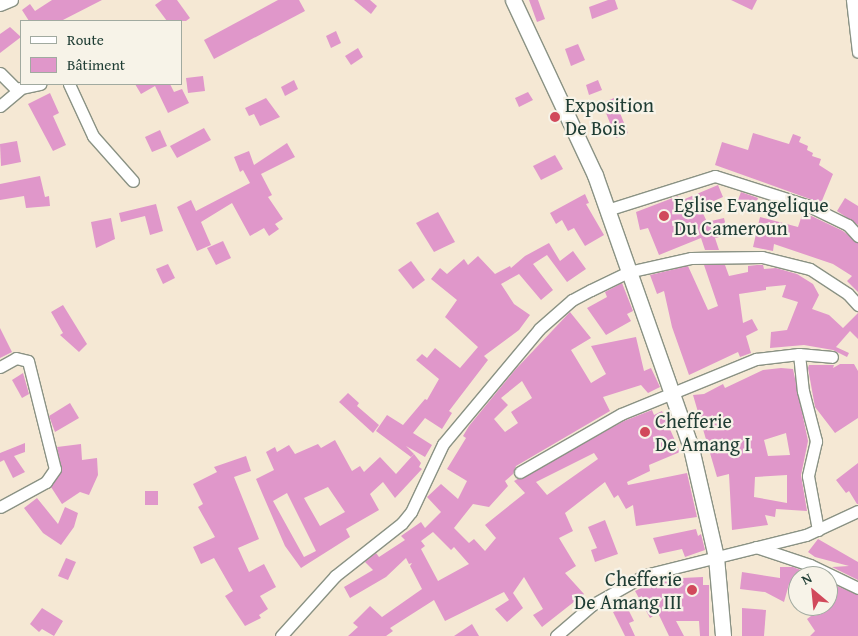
<!DOCTYPE html>
<html>
<head>
<meta charset="utf-8">
<style>
	body { margin:0 }
	#map { position:relative; width:858px; height:636px; overflow:hidden; background:#f5e8d4; font-family:"Gentium Book Plus",serif }
	div>[style] { position:absolute }
	.building>* { inset:0; background:#e097ca }
	.roads { filter:drop-shadow(1px 0 #8a9284) drop-shadow(-1px 0 #8a9284) drop-shadow(0 1px #8a9284) drop-shadow(0 -1px #8a9284) }
	.street>* { height:11px; margin:-5.5px; padding:0 5.5px; transform-origin:5.5px; border-radius:5.5px; background:#fff }
	.secondary>* { height:15px; margin:-7.5px; padding:0 7.5px; transform-origin:7.5px; border-radius:7.5px; background:#fff }
	.dots>* { width:14px; height:14px; translate:-50% -50%; box-sizing:border-box; border:2px solid #f7f3e8; border-radius:50% }
	span { translate:-50% -50%; white-space:nowrap; text-align:center; line-height:1.15; -webkit-text-stroke:4.5px #f7f3e8; paint-order:stroke }
	.poi-label { font-size:20px; color:#1f3d34 }
	.left { translate:0 -50%; text-align:left }
	.right { translate:-100% -50%; text-align:right }
	.legend { position:absolute; left:20px; top:20px; width:162px; height:65px; box-sizing:border-box; background:#f7f3e8; border:1px solid #a1aaa0; margin:0; padding:6px 9px; list-style:none; font-size:15px; color:#1f3d34 }
	.legend li { display:flex; align-items:center; gap:10px; height:25px }
	.legend b { width:25px; border:1px solid #a1aaa0 }
	.north { position:absolute; left:788px; top:566px; width:50px; height:50px; box-sizing:border-box; background:#f7f3e8; border:1px solid #a1aaa0; border-radius:50%; rotate:332deg; font-size:14px; font-weight:700; line-height:20px; text-align:center; color:#1f3d34 }
	.north::after { content:''; display:block; margin:auto; width:18px; height:22px; background:#d1495b; clip-path:polygon(50% 0,100% 100%,50% 72%,0 100%) }
</style>
</head>
<body>
<div id="map">
	<div class="building">
		<i style="clip-path:polygon(52px 0,102px 0,61px 21px,29px 21px,22px 10px,30px 4px,35px 11px)"></i>
		<i style="clip-path:polygon(162px 0,177px 0,190px 18px,186px 21px,167px 21px,155px 5px)"></i>
		<i style="clip-path:polygon(278px 0,299px 0,305px 11px,214px 59px,204px 40px)"></i>
		<i style="clip-path:polygon(354px 0,370px 0,377px 6px,371px 14px)"></i>
		<i style="clip-path:polygon(529px 0,538px 0,545px 19px,537px 22px)"></i>
		<i style="clip-path:polygon(608px 0,615px 0,618px 9px,592px 19px,589px 7px)"></i>
		<i style="clip-path:polygon(731px 0,757px 0,752px 10px)"></i>
		<i style="clip-path:polygon(10px 27px,21px 37px,0 53px,0 34px)"></i>
		<i style="clip-path:polygon(336px 31px,341px 43px,331px 48px,326px 36px)"></i>
		<i style="clip-path:polygon(578px 44px,585px 60px,571px 66px,565px 49px)"></i>
		<i style="clip-path:polygon(358px 48px,363px 57px,351px 65px,345px 56px)"></i>
		<i style="clip-path:polygon(203px 76px,205px 91px,188px 93px,186px 78px)"></i>
		<i style="clip-path:polygon(294px 80px,298px 89px,285px 96px,281px 87px)"></i>
		<i style="clip-path:polygon(598px 80px,602px 90px,589px 95px,586px 85px)"></i>
		<i style="clip-path:polygon(135px 84px,170px 84px,174px 92px,182px 89px,189px 103px,168px 113px,155px 86px,141px 94px)"></i>
		<i style="clip-path:polygon(528px 92px,533px 100px,519px 107px,515px 98px)"></i>
		<i style="clip-path:polygon(50px 93px,59px 113px,53px 116px,66px 145px,53px 151px,28px 104px)"></i>
		<i style="clip-path:polygon(266px 98px,280px 117px,260px 126px,254px 114px,249px 116px,245px 108px)"></i>
		<i style="clip-path:polygon(614px 98px,628px 133px,616px 138px,602px 103px)"></i>
		<i style="clip-path:polygon(204px 128px,211px 140px,177px 158px,170px 146px)"></i>
		<i style="clip-path:polygon(160px 130px,167px 146px,152px 152px,145px 137px)"></i>
		<i style="clip-path:polygon(753px 133px,789px 144px,793px 134px,801px 137px,799px 142px,808px 146px,807px 150px,813px 153px,812px 156px,821px 159px,819px 165px,833px 174px,821px 203px,715px 165px,722px 142px,748px 150px)"></i>
		<i style="clip-path:polygon(17px 141px,21px 162px,1px 166px,0 144px)"></i>
		<i style="clip-path:polygon(287px 143px,295px 157px,261px 174px,272px 195px,268px 197px,283px 219px,275px 224px,279px 229px,269px 236px,264px 228px,250px 236px,232px 203px,201px 222px,211px 245px,197px 251px,177px 207px,191px 200px,196px 211px,250px 183px,243px 170px,240px 172px,234px 157px,249px 151px,254px 165px)"></i>
		<i style="clip-path:polygon(555px 155px,563px 169px,541px 180px,533px 166px)"></i>
		<i style="clip-path:polygon(40px 176px,45px 197px,49px 196px,50px 206px,26px 208px,24px 196px,0 200px,0 184px)"></i>
		<i style="clip-path:polygon(718px 185px,723px 197px,700px 207px,707px 222px,724px 218px,728px 235px,715px 238px,719px 250px,705px 250px,701px 238px,659px 255px,648px 228px,640px 230px,636px 212px,678px 196px,680px 201px)"></i>
		<i style="clip-path:polygon(741px 192px,758px 198px,752px 214px,735px 208px)"></i>
		<i style="clip-path:polygon(585px 194px,589px 203px,586px 204px,604px 235px,585px 246px,574px 228px,568px 231px,562px 220px,556px 224px,550px 213px)"></i>
		<i style="clip-path:polygon(845px 198px,858px 206px,858px 225px,837px 211px)"></i>
		<i style="clip-path:polygon(156px 204px,163px 231px,150px 235px,145px 216px,121px 222px,119px 213px)"></i>
		<i style="clip-path:polygon(438px 212px,455px 242px,434px 252px,416px 223px)"></i>
		<i style="clip-path:polygon(803px 212px,843px 231px,858px 243px,858px 292px,847px 281px,852px 276px,833px 264px,774px 244px,773px 251px,753px 247px,760px 217px,798px 227px)"></i>
		<i style="clip-path:polygon(111px 218px,115px 239px,96px 248px,91px 222px)"></i>
		<i style="clip-path:polygon(223px 241px,231px 258px,216px 265px,207px 248px)"></i>
		<i style="clip-path:polygon(549px 243px,560px 261px,573px 251px,586px 269px,567px 282px,547px 255px,533px 264px,553px 290px,541px 300px,519px 274px,501px 284px,514px 304px,530px 315px,519px 330px,484px 356px,488px 360px,449px 411px,452px 413px,442px 429px,425px 418px,413px 433px,432px 445px,425px 457px,406px 446px,414px 454px,411px 457px,376px 431px,387px 415px,403px 425px,425px 399px,427px 400px,439px 379px,416px 360px,422px 354px,427px 358px,435px 348px,460px 368px,478px 347px,445px 317px,457px 300px,431px 279px,440px 268px,447px 274px,464px 259px,468px 265px,478px 256px,495px 274px,510px 266px,511px 268px,525px 256px)"></i>
		<i style="clip-path:polygon(411px 261px,425px 280px,413px 289px,398px 270px)"></i>
		<i style="clip-path:polygon(168px 264px,175px 278px,163px 284px,156px 269px)"></i>
		<i style="clip-path:polygon(704px 265px,725px 265px,729px 276px,748px 272px,748px 266px,757px 265px,763px 265px,764px 269px,776px 268px,797px 274px,813px 284px,819px 295px,812px 309px,829px 315px,843px 328px,858px 313px,858px 339px,850px 331px,836px 347px,849px 353px,847px 357px,833px 350px,804px 345px,770px 348px,771px 332px,787px 330px,798px 302px,782px 297px,786px 285px,766px 287px,766px 290px,739px 294px,743px 323px,752px 319px,758px 330px,746px 336px,751px 353px,740px 357px,738px 352px,689px 375px,672px 327px,664px 291px,657px 294px,650px 275px,688px 266px,708px 310px,718px 306px)"></i>
		<i style="clip-path:polygon(622px 283px,633px 311px,627px 314px,631px 321px,606px 335px,587px 308px,607px 297px,605px 292px)"></i>
		<i style="clip-path:polygon(63px 305px,87px 344px,79px 352px,60px 335px,63px 333px,51px 312px)"></i>
		<i style="clip-path:polygon(evenodd,570px 312px,591px 338px,571px 350px,591px 383px,606px 374px,591px 346px,636px 337px,644px 371px,651px 368px,660px 387px,648px 393px,641px 385px,603px 397px,610px 411px,516px 466px,513px 474px,505px 481px,508px 486px,489px 507px,473px 504px,454px 528px,469px 543px,474px 539px,485px 551px,496px 538px,485px 525px,525px 493px,514px 481px,624px 421px,652px 410px,654px 415px,662px 411px,680px 452px,649px 465px,650px 471px,627px 482px,628px 485px,687px 473px,697px 517px,636px 526px,633px 505px,626px 509px,618px 495px,614px 498px,605px 482px,565px 513px,573px 531px,559px 538px,576px 566px,565px 573px,584px 594px,542px 627px,533px 615px,543px 609px,524px 577px,513px 593px,523px 608px,507px 622px,495px 609px,509px 600px,504px 592px,445px 621px,434px 600px,390px 628px,393px 631px,386px 636px,348px 636px,358px 627px,353px 623px,370px 606px,382px 617px,422px 589px,410px 566px,412px 563px,409px 564px,406px 558px,386px 577px,350px 598px,344px 587px,373px 570px,365px 562px,376px 553px,379px 557px,405px 540px,401px 536px,421px 522px,425px 528px,441px 512px,427px 497px,441px 484px,458px 499px,467px 481px,447px 469px,466px 438px,463px 436px,469px 426px,515px 370px,570px 312px,522px 381px,532px 398px,511px 412px,518px 423px,505px 432px,494px 419px,508px 405px,501px 398px,522px 381px,570px 312px,594px 453px,598px 459px,547px 495px,536px 482px,594px 453px,570px 312px,433px 532px,451px 550px,454px 547px,469px 564px,438px 581px,421px 549px,425px 546px,421px 541px,433px 532px)"></i>
		<i style="clip-path:polygon(0 328px,12px 352px,0 358px)"></i>
		<i style="clip-path:polygon(840px 364px,854px 364px,858px 371px,858px 418px,835px 433px,815px 407px,808px 368px,809px 365px,834px 365px,833px 368px)"></i>
		<i style="clip-path:polygon(evenodd,781px 368px,793px 369px,808px 441px,801px 475px,807px 511px,776px 509px,775px 517px,765px 515px,768px 525px,732px 530px,729px 474px,717px 477px,693px 395px,704px 394px,723px 384px,725px 388px,763px 370px,781px 368px,786px 433px,790px 455px,768px 456px,764px 440px,786px 433px,781px 368px,787px 475px,787px 503px,754px 497px,755px 477px,787px 475px)"></i>
		<i style="clip-path:polygon(23px 373px,29px 394px,22px 398px,12px 380px)"></i>
		<i style="clip-path:polygon(348px 393px,359px 403px,357px 406px,379px 425px,373px 433px,339px 402px)"></i>
		<i style="clip-path:polygon(70px 403px,79px 418px,55px 432px,49px 416px)"></i>
		<i style="clip-path:polygon(evenodd,335px 440px,352px 471px,360px 466px,364px 472px,380px 457px,396px 474px,414px 454px,421px 463px,419px 467px,422px 469px,395px 498px,383px 482px,370px 494px,379px 510px,346px 529px,350px 537px,301px 568px,285px 546px,256px 479px,274px 470px,266px 452px,275px 447px,277px 452px,289px 445px,295px 454px,318px 444px,321px 448px,335px 440px,328px 487px,345px 512px,320px 526px,304px 498px,328px 487px,335px 440px,287px 493px,316px 551px,304px 557px,273px 501px,287px 493px)"></i>
		<i style="clip-path:polygon(25px 443px,25px 452px,14px 456px,25px 472px,13px 478px,4px 460px,0 462px,0 453px)"></i>
		<i style="clip-path:polygon(81px 444px,82px 460px,97px 458px,98px 475px,89px 495px,80px 492px,62px 504px,51px 487px,62px 470px,57px 447px)"></i>
		<i style="clip-path:polygon(246px 456px,251px 471px,234px 477px,259px 539px,238px 548px,249px 572px,264px 564px,276px 587px,260px 596px,268px 609px,259px 615px,261px 618px,245px 626px,225px 596px,233px 591px,214px 558px,201px 564px,193px 547px,215px 537px,198px 507px,203px 504px,193px 484px,217px 472px,214px 467px)"></i>
		<i style="clip-path:polygon(858px 463px,858px 504px,857px 504px,849px 491px,846px 493px,836px 480px)"></i>
		<i style="clip-path:polygon(145px 491px,158px 491px,158px 505px,145px 505px)"></i>
		<i style="clip-path:polygon(37px 498px,58px 524px,65px 507px,78px 513px,74px 527px,61px 545px,43px 533px,24px 508px)"></i>
		<i style="clip-path:polygon(605px 520px,618px 554px,595px 562px,591px 550px,597px 548px,588px 527px)"></i>
		<i style="clip-path:polygon(696px 529px,698px 536px,701px 534px,705px 550px,685px 557px,682px 549px,659px 554px,653px 538px)"></i>
		<i style="clip-path:polygon(818px 539px,858px 562px,858px 580px,832px 567px,849px 566px,815px 557px,808px 552px)"></i>
		<i style="clip-path:polygon(66px 558px,76px 562px,68px 580px,58px 576px)"></i>
		<i style="clip-path:polygon(780px 567px,793px 567px,816px 576px,798px 576px,798px 584px,789px 584px,784px 602px,765px 592px,740px 589px,742px 572px,780px 578px)"></i>
		<i style="clip-path:polygon(703px 577px,703px 585px,709px 585px,709px 636px,700px 636px,699px 621px,676px 621px,684px 636px,669px 636px,658px 613px,650px 618px,635px 591px,660px 579px)"></i>
		<i style="clip-path:polygon(828px 582px,858px 595px,858px 636px,810px 636px,815px 631px,807px 619px,815px 613px,818px 606px,828px 606px)"></i>
		<i style="clip-path:polygon(626px 605px,634px 621px,629px 623px,635px 636px,625px 636px,613px 612px)"></i>
		<i style="clip-path:polygon(42px 608px,63px 621px,54px 636px,42px 629px,39px 632px,30px 624px)"></i>
		<i style="clip-path:polygon(742px 608px,766px 610px,764px 636px,742px 636px)"></i>
		<i style="clip-path:polygon(472px 624px,479px 636px,454px 636px)"></i>
	</div>
	<div class="roads">
		<div class="street">
			<i style="left:852px;top:0;width:52px;rotate:83.4deg"></i>
			<i style="left:0;top:5px;width:13px;rotate:-23deg"></i>
			<i style="left:0;top:73px;width:23px;rotate:45deg"></i>
			<i style="left:16px;top:89px;width:25px;rotate:-12deg"></i>
			<i style="left:69px;top:84px;width:57px;rotate:65.2deg"></i>
			<i style="left:93px;top:136px;width:60px;rotate:48.4deg"></i>
			<i style="left:0;top:106px;width:26px;rotate:-40deg"></i>
			<i style="left:607px;top:210px;width:113px;rotate:-17.5deg"></i>
			<i style="left:715px;top:176px;width:99px;rotate:17.7deg"></i>
			<i style="left:809px;top:206px;width:43px;rotate:26deg"></i>
			<i style="left:848px;top:225px;width:15px;rotate:48deg"></i>
			<i style="left:799px;top:354px;width:37px;rotate:84deg"></i>
			<i style="left:803px;top:391px;width:52px;rotate:75.4deg"></i>
			<i style="left:816px;top:441px;width:36px;rotate:103deg"></i>
			<i style="left:808px;top:476px;width:55px;rotate:79.5deg"></i>
			<i style="left:0;top:367px;width:18px;rotate:-29deg"></i>
			<i style="left:16px;top:358px;width:12px;rotate:14deg"></i>
			<i style="left:28px;top:361px;width:111px;rotate:76deg"></i>
			<i style="left:55px;top:469px;width:16px;rotate:125deg"></i>
			<i style="left:46px;top:482px;width:52px;rotate:151.5deg"></i>
			<i style="left:520px;top:472px;width:116px;rotate:-29.9deg"></i>
			<i style="left:621px;top:414px;width:146px;rotate:-22.2deg"></i>
			<i style="left:756px;top:359px;width:43px;rotate:-6.6deg"></i>
			<i style="left:799px;top:354px;width:33px;rotate:5deg"></i>
			<i style="left:756px;top:547px;width:57px;rotate:18.4deg"></i>
			<i style="left:810px;top:565px;width:53px;rotate:25.6deg"></i>
			<i style="left:281px;top:636px;width:81px;rotate:-48deg"></i>
			<i style="left:335px;top:576px;width:85px;rotate:-38.3deg"></i>
			<i style="left:402px;top:523px;width:14px;rotate:-51deg"></i>
			<i style="left:411px;top:512px;width:75px;rotate:-64.8deg"></i>
			<i style="left:443px;top:444px;width:150px;rotate:-50.1deg"></i>
			<i style="left:539px;top:329px;width:44px;rotate:-41.3deg"></i>
			<i style="left:572px;top:300px;width:21px;rotate:-28deg"></i>
			<i style="left:591px;top:290px;width:41px;rotate:-25.9deg"></i>
			<i style="left:628px;top:272px;width:65px;rotate:-12.5deg"></i>
			<i style="left:691px;top:258px;width:71px;rotate:-0.8deg"></i>
			<i style="left:762px;top:257px;width:49px;rotate:14deg"></i>
			<i style="left:810px;top:269px;width:45px;rotate:33.3deg"></i>
			<i style="left:848px;top:294px;width:15px;rotate:48deg"></i>
			<i style="left:556px;top:636px;width:48px;rotate:-40.7deg"></i>
			<i style="left:592px;top:605px;width:61px;rotate:-29.5deg"></i>
			<i style="left:645px;top:575px;width:166px;rotate:-14deg"></i>
			<i style="left:806px;top:535px;width:57px;rotate:-24.8deg"></i>
		</div>
		<div class="secondary">
			<i style="left:513px;top:0;width:193px;rotate:64.9deg"></i>
			<i style="left:595px;top:175px;width:289px;rotate:70.6deg"></i>
			<i style="left:691px;top:448px;width:112px;rotate:77.1deg"></i>
			<i style="left:716px;top:557px;width:79px;rotate:84.9deg"></i>
		</div>
	</div>
	<div class="dots">
		<i style="left:555px;top:117px;background:#d1495b"></i>
		<i style="left:664px;top:216px;background:#d1495b"></i>
		<i style="left:645px;top:432px;background:#d1495b"></i>
		<i style="left:692px;top:590px;background:#d1495b"></i>
	</div>
	<div class="poi-label">
		<span class="left" style="left:565px;top:116px">Exposition<br>De Bois</span>
		<span class="left" style="left:674px;top:216px">Eglise Evangelique<br>Du Cameroun</span>
		<span class="left" style="left:655px;top:432px">Chefferie<br>De Amang I</span>
		<span class="right" style="left:682px;top:590px">Chefferie<br>De Amang III</span>
	</div>
	<ul class="legend">
	<li><b style="height:6px;background:#fff"></b>Route</li>
	<li><b style="height:14px;background:#e097ca"></b>Bâtiment</li>
	</ul>
	<div class="north">N</div>
</div>
</body>
</html>
